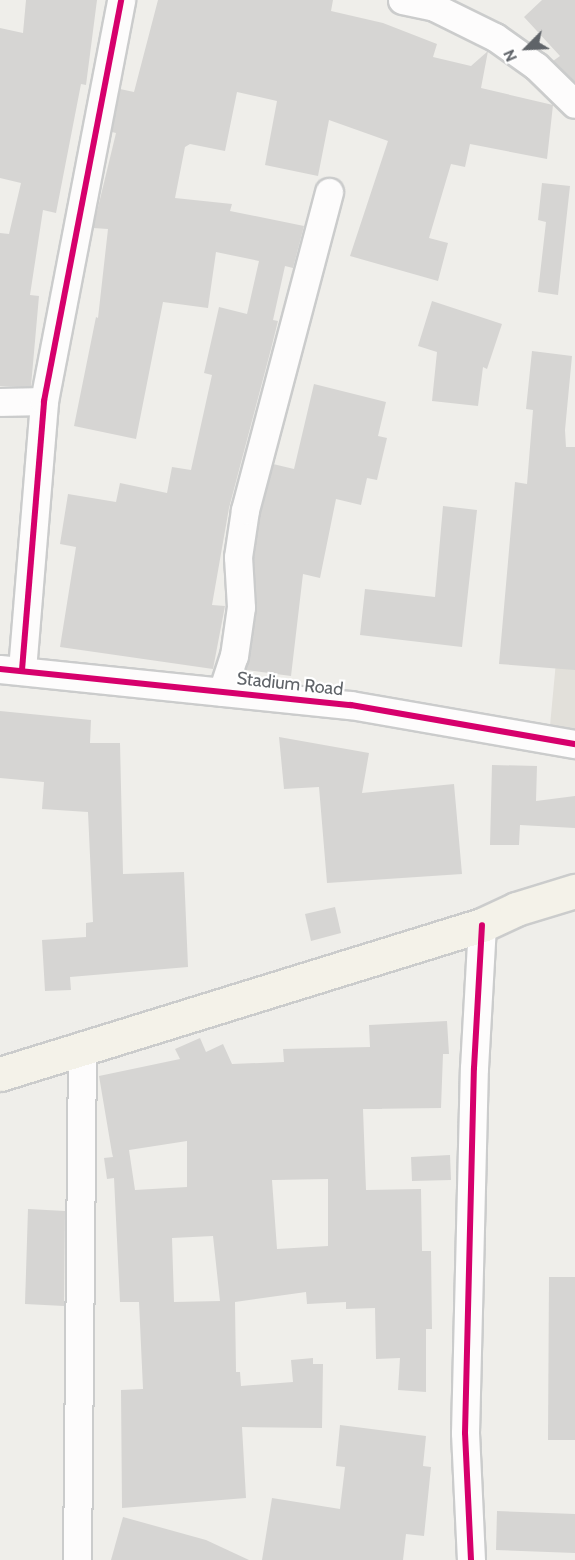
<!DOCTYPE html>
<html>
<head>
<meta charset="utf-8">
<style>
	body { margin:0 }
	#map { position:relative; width:575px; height:1560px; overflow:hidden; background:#efeeea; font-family:Cabin,sans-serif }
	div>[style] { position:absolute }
	.education>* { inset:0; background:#e2e0da }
	.building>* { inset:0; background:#d6d5d3 }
	.roads { filter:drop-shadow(2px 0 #cbcccc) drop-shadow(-2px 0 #cbcccc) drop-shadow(0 2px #cbcccc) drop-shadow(0 -2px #cbcccc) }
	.minor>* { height:27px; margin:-13.5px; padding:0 13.5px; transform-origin:13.5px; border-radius:13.5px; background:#fdfcfc }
	.major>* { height:33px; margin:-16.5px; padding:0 16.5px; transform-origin:16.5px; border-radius:16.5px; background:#f4f2e9 }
	.cycleway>* { height:6px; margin:-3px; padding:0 3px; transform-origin:3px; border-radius:3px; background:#d6006c }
	span { translate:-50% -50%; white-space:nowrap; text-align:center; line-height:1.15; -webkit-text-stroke:4.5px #fff; paint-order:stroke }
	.street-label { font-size:18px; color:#5f6368 }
	.north { position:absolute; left:497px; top:18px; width:60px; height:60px; -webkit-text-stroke:4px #fff; paint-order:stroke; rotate:246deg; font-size:16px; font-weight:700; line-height:24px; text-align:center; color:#5f6368 }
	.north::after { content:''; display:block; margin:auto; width:21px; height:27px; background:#5f6368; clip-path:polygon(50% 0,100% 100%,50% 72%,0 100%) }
</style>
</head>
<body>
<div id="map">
	<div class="education">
		<i style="clip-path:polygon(575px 459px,575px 731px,550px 726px)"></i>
	</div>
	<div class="building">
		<i style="clip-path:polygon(26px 0,97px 0,86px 85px,81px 84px,56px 213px,43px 210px,30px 295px,39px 296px,31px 386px,0 386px,0 233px,9px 234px,21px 183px,0 178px,0 28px,23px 33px)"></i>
		<i style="clip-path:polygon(158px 0,333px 0,331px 11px,383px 23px,437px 44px,433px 57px,471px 66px,488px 51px,481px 88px,553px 105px,547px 159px,470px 144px,465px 167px,451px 164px,429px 238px,448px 243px,438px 281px,350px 256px,388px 141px,329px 120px,318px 176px,265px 165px,277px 101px,237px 92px,225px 151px,190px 144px,185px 147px,175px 198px,232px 204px,230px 211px,304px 226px,293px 268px,285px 266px,273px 320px,278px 321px,271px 349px,229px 508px,212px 605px,225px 606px,213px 669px,60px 647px,76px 547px,60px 544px,68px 494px,116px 502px,120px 483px,167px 493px,172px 467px,191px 470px,212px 375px,204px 373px,219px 307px,247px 314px,259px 261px,216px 252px,208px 308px,163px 302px,136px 439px,74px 426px,96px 317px,98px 318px,108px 229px,93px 228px,116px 133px,112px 132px,120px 89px,134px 92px)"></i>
		<i style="clip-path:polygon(542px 0,575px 0,575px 82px,553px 61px,560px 56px,524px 17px)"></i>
		<i style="clip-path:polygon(542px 183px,570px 186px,558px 295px,538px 292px,546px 222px,538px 220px)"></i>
		<i style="clip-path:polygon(432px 301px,502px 324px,487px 369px,483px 367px,478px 406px,432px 401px,437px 352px,418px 346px)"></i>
		<i style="clip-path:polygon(532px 351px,572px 356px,565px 430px,566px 447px,575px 447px,575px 670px,499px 664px,515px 482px,527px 484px,533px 410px,526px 409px)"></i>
		<i style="clip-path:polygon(314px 384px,386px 402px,378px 436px,387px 438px,377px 480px,367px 478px,361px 505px,336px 499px,320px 578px,303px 574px,291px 676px,246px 670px,257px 609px,254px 558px,260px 513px,273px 464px,294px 469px)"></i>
		<i style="clip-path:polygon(443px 506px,477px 510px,462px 647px,360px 635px,365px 589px,435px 597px)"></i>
		<i style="clip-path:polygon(0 711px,91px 720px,90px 743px,120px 743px,123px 874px,184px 872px,188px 967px,70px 977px,71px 990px,45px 991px,42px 940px,86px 937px,86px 923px,93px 922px,88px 812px,42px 809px,44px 782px,0 778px)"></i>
		<i style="clip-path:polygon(279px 737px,369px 753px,362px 793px,454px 784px,462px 874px,327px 883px,319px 787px,284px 789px)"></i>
		<i style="clip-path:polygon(492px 765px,537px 766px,536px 801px,575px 796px,575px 828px,520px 825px,519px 845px,490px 845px)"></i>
		<i style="clip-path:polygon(335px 907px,341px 933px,311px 941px,305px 914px)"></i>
		<i style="clip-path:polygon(evenodd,447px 1021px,449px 1054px,443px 1054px,441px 1108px,363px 1109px,366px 1190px,421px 1189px,422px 1251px,431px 1251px,432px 1329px,426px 1329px,426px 1392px,398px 1390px,400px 1358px,376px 1359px,375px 1308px,346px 1309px,346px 1302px,307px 1304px,306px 1292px,235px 1302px,236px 1372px,240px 1372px,241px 1386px,293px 1382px,291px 1360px,313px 1358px,313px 1364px,323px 1364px,322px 1428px,242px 1427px,246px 1498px,122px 1508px,121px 1390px,143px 1389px,139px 1302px,120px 1302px,114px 1178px,107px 1179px,104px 1158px,113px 1157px,112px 1153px,99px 1076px,180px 1059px,175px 1049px,200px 1038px,206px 1052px,223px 1044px,232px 1064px,284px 1062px,283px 1049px,370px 1047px,369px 1025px,447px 1021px,187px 1141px,187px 1187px,135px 1190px,129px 1150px,187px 1141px,447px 1021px,328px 1179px,328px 1246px,277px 1249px,272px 1180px,328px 1179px,447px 1021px,213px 1236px,220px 1301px,174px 1302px,172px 1238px,213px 1236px)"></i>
		<i style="clip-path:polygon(450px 1155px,451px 1180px,412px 1181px,411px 1157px)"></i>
		<i style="clip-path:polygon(28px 1209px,65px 1211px,64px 1306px,25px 1304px)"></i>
		<i style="clip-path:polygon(549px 1277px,575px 1277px,575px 1440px,548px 1440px)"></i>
		<i style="clip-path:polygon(340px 1425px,426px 1436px,423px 1466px,431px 1467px,424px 1536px,406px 1534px,403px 1560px,262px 1560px,272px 1498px,340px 1509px,345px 1467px,336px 1466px)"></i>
		<i style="clip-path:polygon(497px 1511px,575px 1514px,575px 1553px,496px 1550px)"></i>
		<i style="clip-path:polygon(123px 1517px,206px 1540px,249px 1560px,111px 1560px)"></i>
	</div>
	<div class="roads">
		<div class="minor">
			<i style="left:402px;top:0;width:33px;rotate:12deg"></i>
			<i style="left:434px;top:7px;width:68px;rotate:26.2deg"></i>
			<i style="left:495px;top:37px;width:50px;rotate:35.3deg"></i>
			<i style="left:536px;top:66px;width:54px;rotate:44.3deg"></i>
			<i style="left:0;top:402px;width:44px;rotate:-1.3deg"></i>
			<i style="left:0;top:669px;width:353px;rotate:5.9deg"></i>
			<i style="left:351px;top:705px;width:227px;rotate:9.9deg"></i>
			<i style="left:22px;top:670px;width:270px;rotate:-85.3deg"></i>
			<i style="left:44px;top:401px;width:408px;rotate:-79.1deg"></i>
			<i style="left:222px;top:692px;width:38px;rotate:-72deg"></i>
			<i style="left:234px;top:656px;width:49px;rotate:-81.9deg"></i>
			<i style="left:241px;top:607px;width:50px;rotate:-93.4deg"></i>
			<i style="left:238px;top:557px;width:48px;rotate:-81.5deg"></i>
			<i style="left:245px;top:510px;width:329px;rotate:-75.2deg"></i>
			<i style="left:77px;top:1560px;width:511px;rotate:-89.44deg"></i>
			<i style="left:471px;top:1560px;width:127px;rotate:-92.7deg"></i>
			<i style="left:465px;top:1433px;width:365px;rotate:-88.6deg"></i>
			<i style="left:474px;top:1068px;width:143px;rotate:-86.8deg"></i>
		</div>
		<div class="major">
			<i style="left:0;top:1074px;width:505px;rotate:-17.18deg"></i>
			<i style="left:482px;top:925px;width:38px;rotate:-25deg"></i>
			<i style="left:516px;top:909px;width:62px;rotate:-17deg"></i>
		</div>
	</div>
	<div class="cycleway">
		<i style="left:0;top:669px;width:353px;rotate:5.9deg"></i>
		<i style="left:351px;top:705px;width:227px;rotate:9.9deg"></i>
		<i style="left:22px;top:670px;width:270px;rotate:-85.3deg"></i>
		<i style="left:44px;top:401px;width:408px;rotate:-79.1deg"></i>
		<i style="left:471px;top:1560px;width:127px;rotate:-92.7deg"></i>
		<i style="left:465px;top:1433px;width:365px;rotate:-88.6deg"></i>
		<i style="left:474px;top:1068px;width:143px;rotate:-86.8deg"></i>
	</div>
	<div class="street-label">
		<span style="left:290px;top:684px;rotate:6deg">Stadium Road</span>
	</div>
	<div class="north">N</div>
</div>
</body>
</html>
